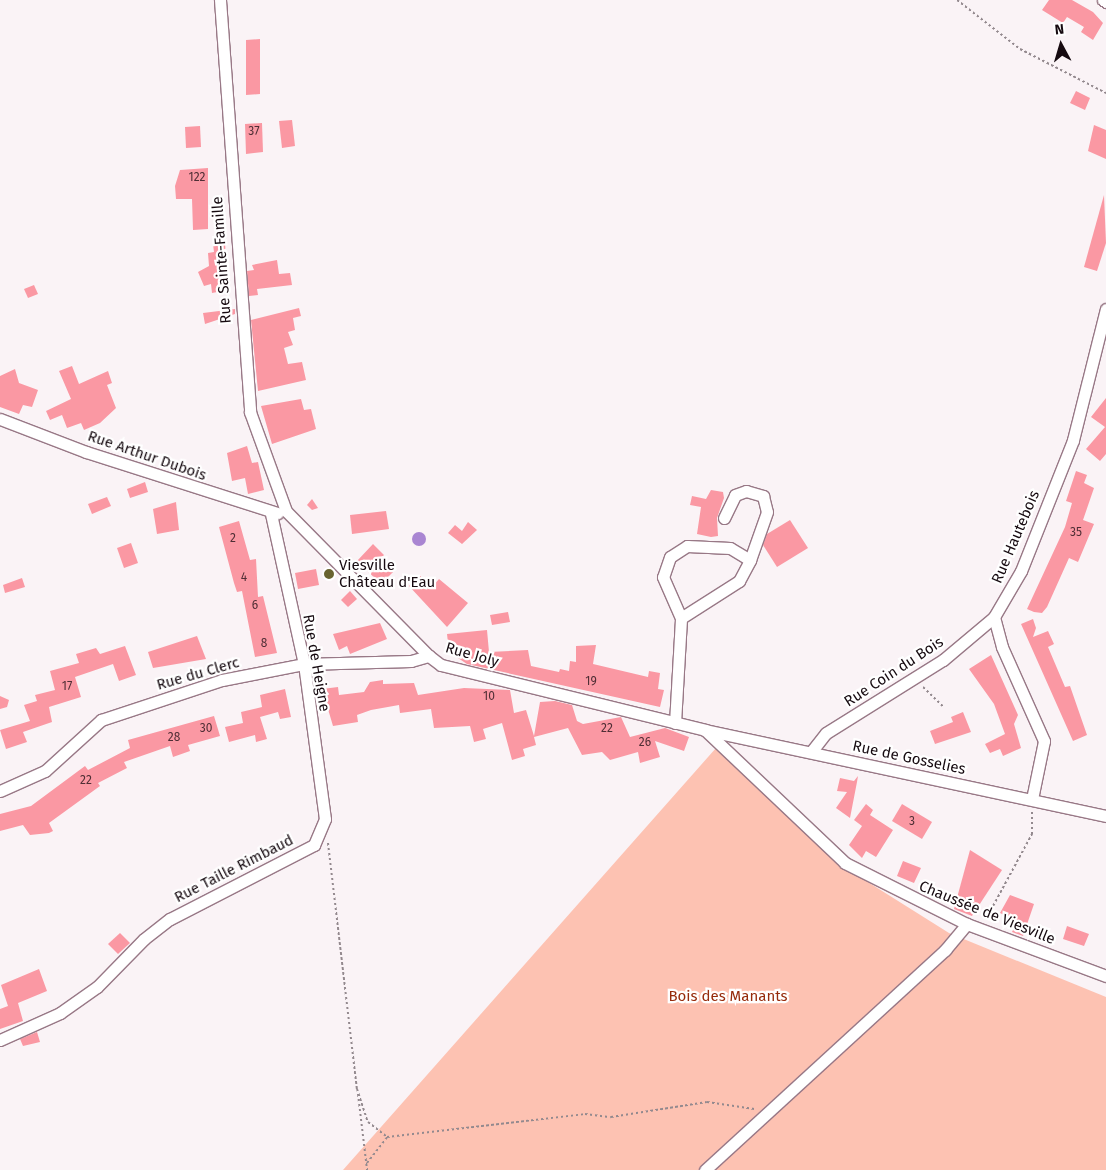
<!DOCTYPE html>
<html>
<head>
<meta charset="utf-8">
<style>
	body { margin:0 }
	#map { position:relative; width:1106px; height:1170px; overflow:hidden; background:#faf3f6; font-family:"Fira Sans",sans-serif }
	div>[style] { position:absolute }
	.green>* { inset:0; background:#fdc2b2 }
	.water>* { inset:0; background:#a985d2 }
	.round { border-radius:50% }
	.building>* { inset:0; background:#fa98a3 }
	.path>* { height:2px; margin-top:-1px; transform-origin:0; background:repeating-linear-gradient(90deg,#93898e 0 2.5px,transparent 0 5px) }
	.roads { filter:drop-shadow(1px 0 #987886) drop-shadow(-1px 0 #987886) drop-shadow(0 1px #987886) drop-shadow(0 -1px #987886) }
	.minor>* { height:11px; margin:-5.5px; padding:0 5.5px; transform-origin:5.5px; border-radius:5.5px; background:#fff }
	.dots>* { width:14px; height:14px; translate:-50% -50%; box-sizing:border-box; border:2px solid #fff; border-radius:50% }
	span { translate:-50% -50%; white-space:nowrap; text-align:center; line-height:1.15; -webkit-text-stroke:4.5px #fff; paint-order:stroke }
	.number-label { font-size:12px; color:#4f2e35 }
	.number-label span { -webkit-text-stroke-width:0 }
	.street-label { font-size:15px; color:#160a10 }
	.poi-label { font-size:15px; color:#160a10 }
	.left { translate:0 -50%; text-align:left }
	.park-label { font-size:15px; color:#962b0c }
	.north { position:absolute; left:1036px; top:20px; width:50px; height:50px; -webkit-text-stroke:4px #fff; paint-order:stroke; rotate:354deg; font-size:14px; font-weight:700; line-height:20px; text-align:center; color:#160a10 }
	.north::after { content:''; display:block; margin:auto; width:18px; height:22px; background:#160a10; clip-path:polygon(50% 0,100% 100%,50% 72%,0 100%) }
</style>
</head>
<body>
<div id="map">
	<div class="green">
		<i style="clip-path:polygon(716px 748px,836px 862px,949px 933px,1106px 997px,1106px 1170px,343px 1170px)"></i>
	</div>
	<div class="water">
		<i class="round" style="left:412px;top:532px;width:14px;height:14px"></i>
	</div>
	<div class="building">
		<i style="clip-path:polygon(1049px 0,1072px 0,1093px 12px,1103px 23px,1093px 40px,1081px 32px,1084px 27px,1067px 17px,1063px 23px,1042px 10px)"></i>
		<i style="clip-path:polygon(260px 39px,260px 94px,246px 95px,246px 40px)"></i>
		<i style="clip-path:polygon(1076px 91px,1090px 98px,1085px 110px,1070px 103px)"></i>
		<i style="clip-path:polygon(292px 120px,295px 146px,282px 148px,279px 121px)"></i>
		<i style="clip-path:polygon(262px 123px,263px 152px,246px 154px,245px 124px)"></i>
		<i style="clip-path:polygon(1094px 125px,1106px 130px,1106px 159px,1088px 151px)"></i>
		<i style="clip-path:polygon(200px 126px,201px 147px,186px 148px,185px 127px)"></i>
		<i style="clip-path:polygon(208px 168px,208px 229px,193px 230px,192px 199px,176px 199px,175px 186px,180px 170px)"></i>
		<i style="clip-path:polygon(1104px 195px,1106px 243px,1097px 271px,1084px 267px)"></i>
		<i style="clip-path:polygon(225px 242px,228px 290px,212px 293px,211px 284px,204px 286px,198px 272px,209px 266px,208px 253px,214px 252px,213px 244px)"></i>
		<i style="clip-path:polygon(277px 260px,279px 274px,290px 273px,292px 285px,257px 289px,258px 295px,249px 296px,247px 271px,254px 270px,252px 265px)"></i>
		<i style="clip-path:polygon(34px 285px,38px 294px,28px 298px,24px 289px)"></i>
		<i style="clip-path:polygon(299px 308px,301px 316px,293px 318px,295px 330px,288px 332px,293px 345px,284px 348px,288px 364px,302px 362px,306px 380px,258px 391px,251px 320px)"></i>
		<i style="clip-path:polygon(235px 309px,235px 314px,205px 324px,203px 313px)"></i>
		<i style="clip-path:polygon(72px 366px,79px 384px,108px 371px,112px 383px,107px 385px,116px 408px,100px 423px,84px 430px,81px 423px,67px 428px,62px 415px,50px 420px,46px 411px,71px 399px,59px 371px)"></i>
		<i style="clip-path:polygon(15px 369px,19px 383px,38px 390px,32px 407px,23px 405px,19px 414px,0 407px,0 376px)"></i>
		<i style="clip-path:polygon(1106px 398px,1106px 454px,1100px 461px,1086px 449px,1105px 427px,1091px 417px)"></i>
		<i style="clip-path:polygon(301px 399px,304px 410px,311px 409px,316px 429px,272px 444px,261px 406px)"></i>
		<i style="clip-path:polygon(247px 446px,252px 463px,258px 462px,264px 490px,248px 494px,245px 478px,232px 481px,227px 453px)"></i>
		<i style="clip-path:polygon(1076px 471px,1087px 475px,1084px 483px,1094px 488px,1083px 520px,1094px 524px,1078px 562px,1069px 558px,1047px 607px,1042px 613px,1034px 612px,1027px 609px,1065px 527px,1072px 503px,1066px 501px)"></i>
		<i style="clip-path:polygon(145px 482px,148px 492px,130px 498px,127px 489px)"></i>
		<i style="clip-path:polygon(711px 490px,723px 492px,724px 498px,717px 518px,718px 536px,711px 537px,697px 534px,701px 507px,690px 505px,692px 496px,706px 499px)"></i>
		<i style="clip-path:polygon(107px 497px,111px 506px,92px 514px,88px 504px)"></i>
		<i style="clip-path:polygon(312px 499px,318px 508px,312px 510px,307px 505px)"></i>
		<i style="clip-path:polygon(176px 502px,179px 530px,157px 534px,153px 509px)"></i>
		<i style="clip-path:polygon(386px 511px,389px 529px,352px 534px,350px 515px)"></i>
		<i style="clip-path:polygon(790px 520px,808px 548px,777px 567px,763px 545px,767px 534px)"></i>
		<i style="clip-path:polygon(239px 521px,250px 560px,256px 559px,258px 597px,263px 596px,277px 653px,255px 657px,242px 591px,237px 592px,234px 583px,219px 527px)"></i>
		<i style="clip-path:polygon(468px 522px,477px 530px,462px 544px,448px 533px,455px 525px,462px 531px)"></i>
		<i style="clip-path:polygon(131px 543px,138px 563px,124px 568px,117px 548px)"></i>
		<i style="clip-path:polygon(373px 544px,384px 555px,379px 560px,393px 572px,381px 584px,357px 561px)"></i>
		<i style="clip-path:polygon(316px 569px,319px 585px,298px 589px,295px 573px)"></i>
		<i style="clip-path:polygon(419px 575px,432px 587px,439px 579px,468px 603px,447px 627px,409px 586px)"></i>
		<i style="clip-path:polygon(22px 578px,25px 587px,5px 593px,3px 585px)"></i>
		<i style="clip-path:polygon(350px 591px,357px 599px,348px 607px,341px 600px)"></i>
		<i style="clip-path:polygon(508px 612px,510px 622px,492px 625px,490px 615px)"></i>
		<i style="clip-path:polygon(1033px 619px,1036px 628px,1033px 637px,1048px 631px,1054px 644px,1048px 647px,1065px 687px,1070px 686px,1087px 735px,1073px 741px,1021px 624px)"></i>
		<i style="clip-path:polygon(380px 623px,387px 639px,350px 654px,347px 646px,339px 650px,333px 634px)"></i>
		<i style="clip-path:polygon(487px 630px,489px 652px,528px 650px,531px 666px,559px 672px,560px 669px,569px 671px,570px 661px,576px 662px,576px 646px,596px 645px,593px 664px,648px 677px,649px 671px,660px 673px,658px 689px,664px 690px,660px 707px,467px 664px,449px 652px,447px 634px)"></i>
		<i style="clip-path:polygon(197px 636px,206px 659px,153px 668px,148px 652px)"></i>
		<i style="clip-path:polygon(125px 646px,136px 675px,119px 681px,113px 664px,75px 677px,81px 697px,49px 707px,52px 722px,23px 732px,27px 742px,6px 749px,0 730px,30px 721px,24px 705px,37px 701px,35px 695px,55px 690px,50px 671px,79px 663px,76px 654px,96px 648px,100px 654px)"></i>
		<i style="clip-path:polygon(991px 655px,1018px 715px,1014px 724px,1021px 748px,1003px 756px,1000px 749px,990px 753px,985px 744px,1005px 734px,994px 704px,969px 669px)"></i>
		<i style="clip-path:polygon(383px 680px,383px 684px,414px 683px,418px 695px,464px 688px,510px 690px,514px 713px,526px 710px,534px 736px,540px 702px,555px 701px,572px 705px,577px 721px,583px 724px,621px 717px,630px 737px,665px 728px,689px 737px,684px 751px,655px 741px,660px 757px,640px 763px,638px 752px,610px 760px,602px 752px,582px 755px,568px 728px,534px 737px,536px 745px,523px 749px,525px 756px,512px 760px,502px 723px,483px 729px,486px 739px,474px 742px,470px 726px,434px 728px,431px 709px,400px 713px,399px 705px,371px 710px,357px 715px,358px 722px,333px 726px,322px 689px,338px 687px,339px 695px,364px 692px,370px 682px)"></i>
		<i style="clip-path:polygon(285px 689px,291px 717px,280px 719px,278px 712px,260px 717px,267px 739px,256px 742px,255px 735px,229px 742px,225px 727px,243px 723px,241px 712px,262px 707px,260px 695px)"></i>
		<i style="clip-path:polygon(0 696px,9px 700px,7px 707px,0 709px)"></i>
		<i style="clip-path:polygon(963px 712px,971px 732px,935px 744px,930px 731px,953px 722px,951px 717px)"></i>
		<i style="clip-path:polygon(214px 716px,220px 736px,188px 745px,190px 751px,173px 757px,170px 746px,124px 762px,127px 768px,98px 783px,100px 786px,49px 823px,53px 831px,49px 833px,30px 835px,23px 825px,0 831px,0 814px,31px 806px,85px 766px,88px 770px,130px 748px,128px 740px)"></i>
		<i style="clip-path:polygon(858px 776px,857px 782px,850px 818px,836px 808px,847px 792px,837px 791px,840px 778px,854px 781px)"></i>
		<i style="clip-path:polygon(866px 804px,873px 810px,870px 815px,893px 830px,876px 857px,866px 851px,862px 858px,849px 845px,862px 826px,854px 820px)"></i>
		<i style="clip-path:polygon(902px 804px,932px 822px,922px 839px,892px 821px)"></i>
		<i style="clip-path:polygon(970px 850px,1002px 870px,972px 916px,954px 909px)"></i>
		<i style="clip-path:polygon(903px 861px,921px 868px,914px 883px,897px 876px)"></i>
		<i style="clip-path:polygon(1010px 895px,1034px 904px,1023px 936px,1012px 932px,1017px 921px,1000px 913px)"></i>
		<i style="clip-path:polygon(1067px 926px,1089px 934px,1084px 946px,1063px 939px)"></i>
		<i style="clip-path:polygon(120px 933px,130px 943px,118px 954px,108px 944px)"></i>
		<i style="clip-path:polygon(39px 969px,47px 991px,18px 1003px,23px 1021px,0 1029px,0 1009px,8px 1006px,1px 985px)"></i>
		<i style="clip-path:polygon(37px 1032px,40px 1042px,23px 1046px,20px 1039px)"></i>
	</div>
	<div class="path">
		<i style="left:957px;top:0;width:80px;rotate:37.9deg"></i>
		<i style="left:1020px;top:49px;width:97px;rotate:27.1deg"></i>
		<i style="left:923px;top:687px;width:28px;rotate:44deg"></i>
		<i style="left:328px;top:843px;width:248px;rotate:83.3deg"></i>
		<i style="left:986px;top:919px;width:97px;rotate:-61.6deg"></i>
		<i style="left:1032px;top:834px;width:22px;rotate:-90deg"></i>
		<i style="left:357px;top:1089px;width:35px;rotate:72deg"></i>
		<i style="left:368px;top:1122px;width:24px;rotate:38deg"></i>
		<i style="left:387px;top:1137px;width:199px;rotate:-6.6deg"></i>
		<i style="left:585px;top:1114px;width:26px;rotate:7deg"></i>
		<i style="left:611px;top:1117px;width:97px;rotate:-8.9deg"></i>
		<i style="left:707px;top:1102px;width:48px;rotate:8.5deg"></i>
		<i style="left:358px;top:1094px;width:77px;rotate:83.2deg"></i>
		<i style="left:367px;top:1163px;width:33px;rotate:-52deg"></i>
	</div>
	<div class="roads">
		<div class="minor">
			<i style="left:220px;top:0;width:413px;rotate:85.8deg"></i>
			<i style="left:250px;top:412px;width:105px;rotate:70deg"></i>
			<i style="left:286px;top:511px;width:204px;rotate:45.4deg"></i>
			<i style="left:429px;top:656px;width:15px;rotate:37deg"></i>
			<i style="left:441px;top:665px;width:272px;rotate:13.8deg"></i>
			<i style="left:705px;top:730px;width:410px;rotate:12.1deg"></i>
			<i style="left:1103px;top:0;width:4px;rotate:34deg"></i>
			<i style="left:0;top:419px;width:92px;rotate:21deg"></i>
			<i style="left:86px;top:452px;width:201px;rotate:17.7deg"></i>
			<i style="left:724px;top:518px;width:25px;rotate:-64deg"></i>
			<i style="left:735px;top:495px;width:12px;rotate:-20deg"></i>
			<i style="left:746px;top:491px;width:18px;rotate:16deg"></i>
			<i style="left:763px;top:496px;width:16px;rotate:76deg"></i>
			<i style="left:767px;top:512px;width:51px;rotate:109.5deg"></i>
			<i style="left:994px;top:617px;width:31px;rotate:75deg"></i>
			<i style="left:1002px;top:647px;width:103px;rotate:65.9deg"></i>
			<i style="left:1044px;top:741px;width:59px;rotate:101.7deg"></i>
			<i style="left:675px;top:723px;width:105px;rotate:-86.7deg"></i>
			<i style="left:681px;top:618px;width:69px;rotate:-32.5deg"></i>
			<i style="left:739px;top:581px;width:24px;rotate:-62deg"></i>
			<i style="left:750px;top:560px;width:23px;rotate:-149deg"></i>
			<i style="left:730px;top:548px;width:43px;rotate:-177.3deg"></i>
			<i style="left:687px;top:546px;width:20px;rotate:147deg"></i>
			<i style="left:670px;top:557px;width:21px;rotate:109deg"></i>
			<i style="left:663px;top:577px;width:45px;rotate:66.3deg"></i>
			<i style="left:705px;top:730px;width:193px;rotate:43.5deg"></i>
			<i style="left:845px;top:863px;width:136px;rotate:26.6deg"></i>
			<i style="left:967px;top:924px;width:148px;rotate:20.5deg"></i>
			<i style="left:811px;top:752px;width:24px;rotate:-52deg"></i>
			<i style="left:826px;top:733px;width:138px;rotate:-32deg"></i>
			<i style="left:943px;top:660px;width:67px;rotate:-40.1deg"></i>
			<i style="left:994px;top:617px;width:53px;rotate:-59.6deg"></i>
			<i style="left:1021px;top:571px;width:141px;rotate:-68.3deg"></i>
			<i style="left:1073px;top:440px;width:135px;rotate:-75.9deg"></i>
			<i style="left:0;top:791px;width:49px;rotate:-24deg"></i>
			<i style="left:45px;top:771px;width:76px;rotate:-42.3deg"></i>
			<i style="left:101px;top:720px;width:127px;rotate:-18.3deg"></i>
			<i style="left:222px;top:680px;width:84px;rotate:-11deg"></i>
			<i style="left:304px;top:664px;width:107px;rotate:-1.6deg"></i>
			<i style="left:411px;top:661px;width:19px;rotate:-16deg"></i>
			<i style="left:0;top:1040px;width:66px;rotate:-24.2deg"></i>
			<i style="left:60px;top:1013px;width:45px;rotate:-35.1deg"></i>
			<i style="left:97px;top:987px;width:67px;rotate:-45.6deg"></i>
			<i style="left:144px;top:939px;width:33px;rotate:-38deg"></i>
			<i style="left:170px;top:919px;width:162px;rotate:-27.2deg"></i>
			<i style="left:314px;top:845px;width:28px;rotate:-67deg"></i>
			<i style="left:325px;top:819px;width:156px;rotate:-97.7deg"></i>
			<i style="left:304px;top:664px;width:154px;rotate:-102.4deg"></i>
			<i style="left:705px;top:1170px;width:326px;rotate:-42.5deg"></i>
			<i style="left:945px;top:950px;width:34px;rotate:-50deg"></i>
		</div>
	</div>
	<div class="dots">
		<i style="left:329px;top:574px;background:#696430"></i>
	</div>
	<div class="number-label">
		<span style="left:254px;top:132px">37</span>
		<span style="left:197px;top:178px">122</span>
		<span style="left:1076px;top:533px">35</span>
		<span style="left:233px;top:539px">2</span>
		<span style="left:244px;top:578px">4</span>
		<span style="left:255px;top:606px">6</span>
		<span style="left:264px;top:644px">8</span>
		<span style="left:591px;top:682px">19</span>
		<span style="left:67px;top:687px">17</span>
		<span style="left:489px;top:697px">10</span>
		<span style="left:206px;top:729px">30</span>
		<span style="left:607px;top:729px">22</span>
		<span style="left:174px;top:738px">28</span>
		<span style="left:645px;top:743px">26</span>
		<span style="left:86px;top:781px">22</span>
		<span style="left:912px;top:822px">3</span>
	</div>
	<div class="street-label">
		<span style="left:222px;top:260px;rotate:-94deg">Rue Sainte-Famille</span>
		<span style="left:147px;top:456px;rotate:19deg">Rue Arthur Dubois</span>
		<span style="left:1016px;top:537px;rotate:-67deg">Rue Hautebois</span>
		<span style="left:472px;top:655px;rotate:16deg">Rue Joly</span>
		<span style="left:316px;top:663px;rotate:80deg">Rue de Heigne</span>
		<span style="left:894px;top:672px;rotate:-33deg">Rue Coin du Bois</span>
		<span style="left:198px;top:674px;rotate:-16deg">Rue du Clerc</span>
		<span style="left:909px;top:758px;rotate:12deg">Rue de Gosselies</span>
		<span style="left:234px;top:869px;rotate:-27deg">Rue Taille Rimbaud</span>
		<span style="left:987px;top:913px;rotate:22deg">Chaussée de Viesville</span>
	</div>
	<div class="poi-label">
		<span class="left" style="left:339px;top:574px">Viesville<br>Château d'Eau</span>
	</div>
	<div class="park-label">
		<span style="left:728px;top:997px">Bois des Manants</span>
	</div>
	<div class="north">N</div>
</div>
</body>
</html>
